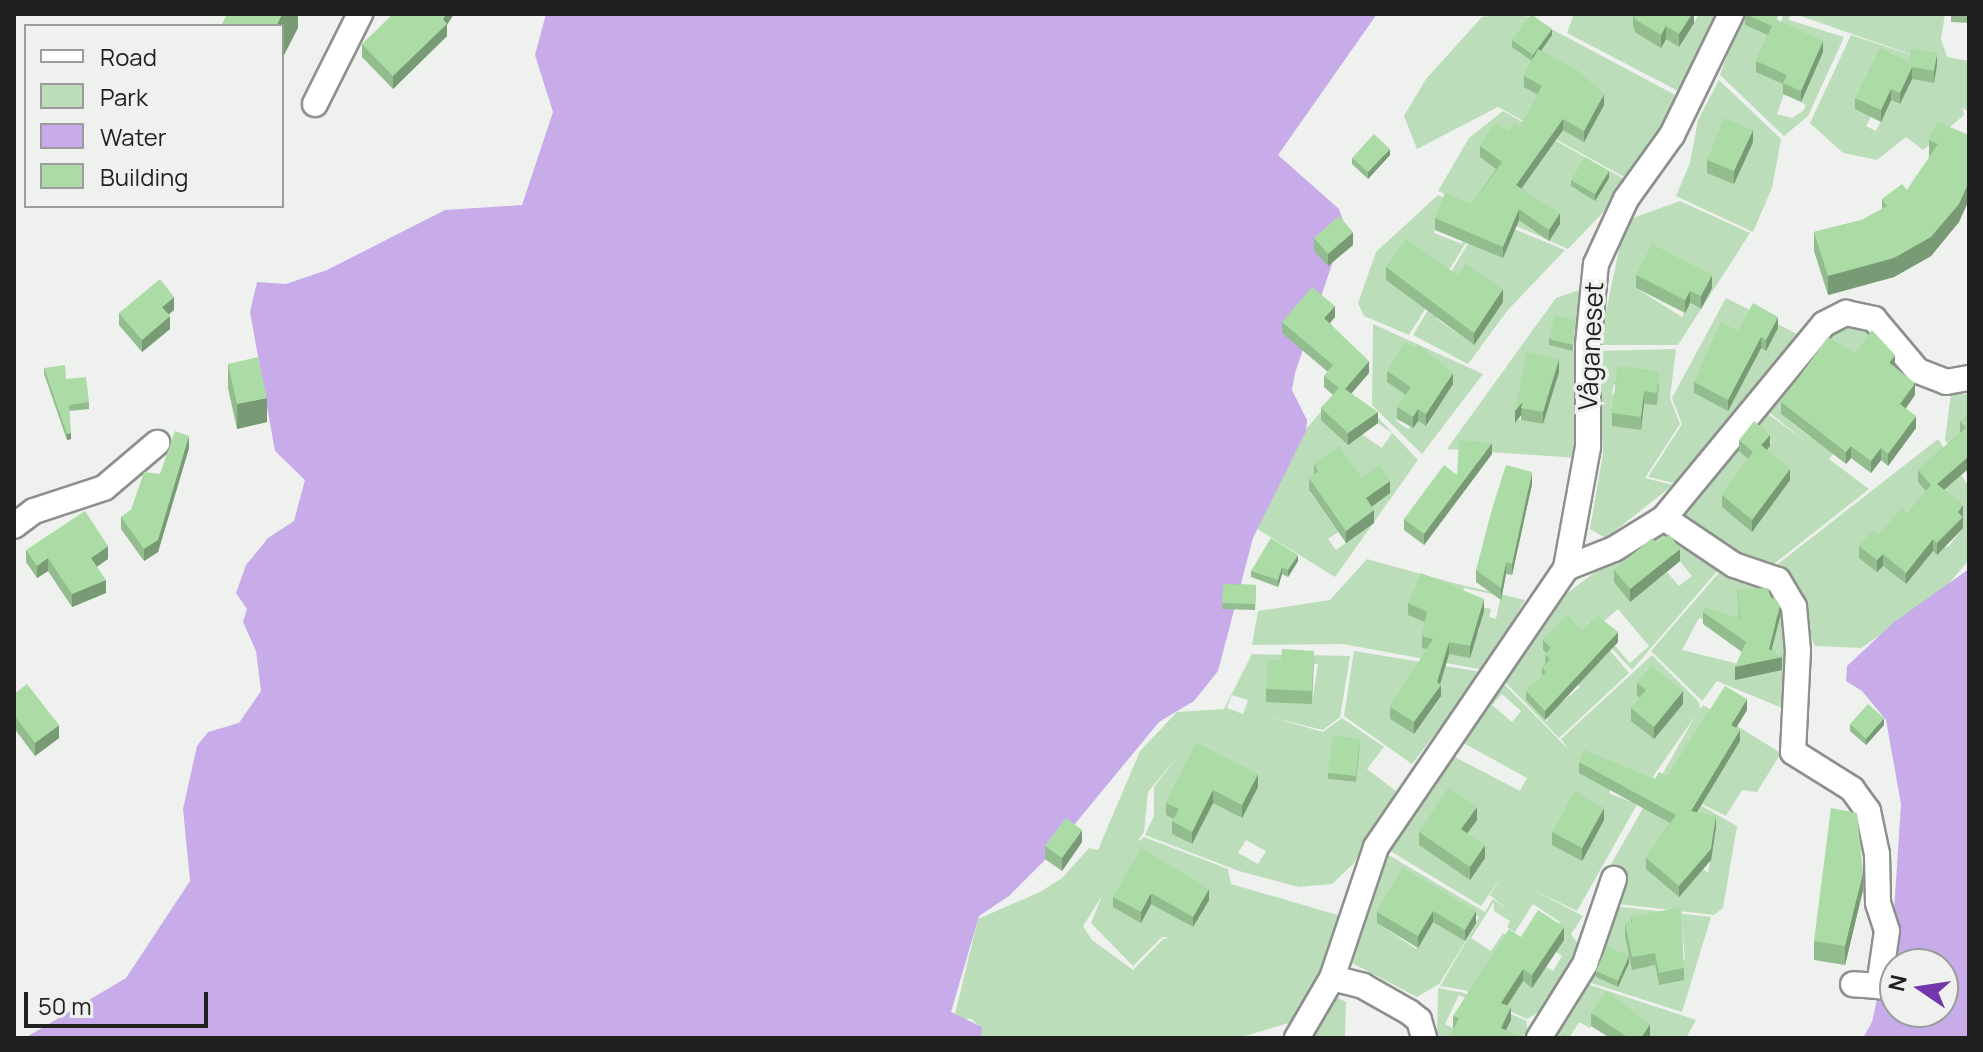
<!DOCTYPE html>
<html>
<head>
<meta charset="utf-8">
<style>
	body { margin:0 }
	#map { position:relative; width:1983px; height:1052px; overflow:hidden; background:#eef1ee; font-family:Manrope,sans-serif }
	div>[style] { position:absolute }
	.green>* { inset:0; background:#bcddb9 }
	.water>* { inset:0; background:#c7ace9 }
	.roads { filter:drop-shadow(2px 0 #8d908c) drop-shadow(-2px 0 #8d908c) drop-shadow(0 2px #8d908c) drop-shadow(0 -2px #8d908c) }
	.minor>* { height:24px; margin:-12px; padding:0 12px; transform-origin:12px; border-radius:12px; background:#fff }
	.wall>* { inset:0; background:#93bd8f }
	.shaded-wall>* { inset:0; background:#789a74 }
	.building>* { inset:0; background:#abdca6 }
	span { translate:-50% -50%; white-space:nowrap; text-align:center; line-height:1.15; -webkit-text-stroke:7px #eef1ee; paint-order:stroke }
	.street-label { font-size:26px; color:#1f201f }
	.frame { position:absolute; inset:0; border:16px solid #1f201f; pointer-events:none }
	.legend { position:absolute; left:24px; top:24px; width:260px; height:184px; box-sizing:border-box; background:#eef1ee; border:2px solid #9b9d9b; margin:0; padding:10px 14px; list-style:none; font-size:24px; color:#1f201f }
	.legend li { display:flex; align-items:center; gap:16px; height:40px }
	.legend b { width:40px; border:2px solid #9b9d9b }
	.north { position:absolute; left:1879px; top:948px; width:80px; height:80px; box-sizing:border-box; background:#eef1ee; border:2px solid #9b9d9b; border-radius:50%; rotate:283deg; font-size:22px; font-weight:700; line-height:32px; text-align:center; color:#1f201f }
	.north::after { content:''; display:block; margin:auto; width:28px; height:36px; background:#7235aa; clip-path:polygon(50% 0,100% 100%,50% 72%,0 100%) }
	.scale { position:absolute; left:24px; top:992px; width:184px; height:36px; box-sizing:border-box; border:4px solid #1f201f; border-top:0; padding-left:10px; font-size:24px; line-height:28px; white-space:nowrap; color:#1f201f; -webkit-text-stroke:6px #eef1ee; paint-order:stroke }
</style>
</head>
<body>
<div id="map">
	<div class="green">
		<i style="clip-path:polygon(1512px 14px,1529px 17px,1679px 97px,1633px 182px,1498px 107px,1417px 149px,1404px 116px,1426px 79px,1482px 17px)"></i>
		<i style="clip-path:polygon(1574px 14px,1640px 14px,1679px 47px,1699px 14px,1719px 14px,1682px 93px,1567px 33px)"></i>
		<i style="clip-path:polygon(evenodd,1742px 14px,1778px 29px,1783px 17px,1777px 14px,1790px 14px,1789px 20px,1844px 37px,1808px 116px,1784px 136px,1720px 75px,1742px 14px,1816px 66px,1801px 102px,1806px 105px,1803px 111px,1792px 118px,1777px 114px,1787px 85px,1816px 66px)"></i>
		<i style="clip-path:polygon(evenodd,1945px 14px,1941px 39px,1947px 57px,1969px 61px,1969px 111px,1962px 108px,1964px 115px,1923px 150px,1906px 137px,1877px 160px,1843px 153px,1810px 123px,1851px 35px,1941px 65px,1795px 14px,1945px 14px,1905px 92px,1900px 104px,1891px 100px,1876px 131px,1866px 126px,1871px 117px,1856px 108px,1905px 92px)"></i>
		<i style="clip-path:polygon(1719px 80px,1781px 139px,1772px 188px,1753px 232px,1676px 196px,1690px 163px,1698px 120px)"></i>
		<i style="clip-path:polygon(evenodd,1503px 111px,1631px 183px,1568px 249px,1438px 191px,1469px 138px,1503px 111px,1544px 155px,1544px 156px,1510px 205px,1502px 173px,1544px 155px)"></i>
		<i style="clip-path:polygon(evenodd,1438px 195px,1483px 215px,1409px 335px,1364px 316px,1358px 303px,1376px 252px,1438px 195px,1445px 204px,1474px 216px,1462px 244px,1434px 233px,1445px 204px)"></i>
		<i style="clip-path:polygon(evenodd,1680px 201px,1750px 233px,1678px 345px,1599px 345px,1625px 221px,1680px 201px,1636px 288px,1712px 288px,1701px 309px,1688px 303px,1682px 317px,1636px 288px)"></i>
		<i style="clip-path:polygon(evenodd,1484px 217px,1565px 250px,1507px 311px,1468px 364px,1413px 335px,1484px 217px,1513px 233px,1503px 258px,1475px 246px,1513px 233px,1484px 217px,1466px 277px,1490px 321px,1474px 345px,1437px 319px,1466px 277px)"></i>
		<i style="clip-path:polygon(evenodd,1588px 287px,1578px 458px,1447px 449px,1556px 298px,1588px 287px,1556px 321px,1580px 327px,1574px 351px,1549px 345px,1556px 321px,1588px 287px,1525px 375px,1556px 382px,1543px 424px,1516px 419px,1525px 375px)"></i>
		<i style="clip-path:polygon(1726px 298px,1801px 336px,1678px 484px,1648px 477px,1682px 424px,1672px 398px)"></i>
		<i style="clip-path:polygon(evenodd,1855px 317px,1902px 362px,1829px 459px,1869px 489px,1774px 564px,1753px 564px,1685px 521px,1685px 501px,1760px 408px,1805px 441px,1761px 406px,1826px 333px,1855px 317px,1872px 342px,1898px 362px,1882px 384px,1872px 342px,1855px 317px,1860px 376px,1810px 437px,1781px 414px,1860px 376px,1855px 317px,1751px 432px,1772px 442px,1754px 464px,1737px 449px,1751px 432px)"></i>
		<i style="clip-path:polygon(evenodd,1373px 324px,1483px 374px,1422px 454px,1372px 405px,1373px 324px,1415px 404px,1433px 416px,1427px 426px,1418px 421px,1408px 429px,1396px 421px,1405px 408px,1415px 404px)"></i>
		<i style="clip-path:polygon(evenodd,1676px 349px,1670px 398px,1680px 424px,1645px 478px,1673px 485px,1606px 538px,1590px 529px,1603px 453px,1595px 351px,1676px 349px,1614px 384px,1644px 404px,1640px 430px,1612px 393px,1614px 384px)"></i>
		<i style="clip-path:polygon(1951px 393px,1969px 394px,1969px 477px,1945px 440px)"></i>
		<i style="clip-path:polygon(evenodd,1332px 399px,1368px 407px,1418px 460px,1335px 577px,1251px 525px,1287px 451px,1332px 399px,1363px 413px,1392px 433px,1382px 448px,1352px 428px,1363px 413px,1332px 399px,1309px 491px,1369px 526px,1336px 550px,1328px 539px,1338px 532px,1309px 491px)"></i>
		<i style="clip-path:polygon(evenodd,1938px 439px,1969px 487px,1969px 560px,1938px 596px,1861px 648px,1815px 646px,1778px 564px,1938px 439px,1963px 528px,1949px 546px,1933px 551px,1906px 584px,1883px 566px,1963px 528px)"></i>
		<i style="clip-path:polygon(evenodd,1653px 528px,1674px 531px,1719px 569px,1632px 670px,1583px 618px,1629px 673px,1559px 738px,1503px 680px,1549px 607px,1653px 528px,1668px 547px,1692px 576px,1679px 586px,1667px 572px,1627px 598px,1615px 583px,1668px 547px,1653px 528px,1618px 609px,1649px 646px,1630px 663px,1598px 626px,1618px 609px,1653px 528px,1551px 658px,1580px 687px,1548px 714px,1547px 722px,1527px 700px,1550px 668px,1551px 658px)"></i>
		<i style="clip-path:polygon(evenodd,1367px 559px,1450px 582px,1525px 600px,1484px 670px,1343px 644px,1252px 645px,1258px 611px,1330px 600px,1367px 559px,1464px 588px,1501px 596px,1496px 619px,1489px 617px,1491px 609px,1482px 607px,1479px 633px,1462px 598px,1464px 588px)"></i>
		<i style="clip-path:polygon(evenodd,1723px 568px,1771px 590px,1785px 604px,1791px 634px,1785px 709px,1717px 681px,1702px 701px,1651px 651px,1723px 568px,1738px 605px,1771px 672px,1682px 650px,1699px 618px,1741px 632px,1738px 605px)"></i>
		<i style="clip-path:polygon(evenodd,1354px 651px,1482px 672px,1412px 764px,1344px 716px,1354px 651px,1441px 697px,1414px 734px,1390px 719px,1441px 697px)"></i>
		<i style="clip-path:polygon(evenodd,1252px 654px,1350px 656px,1340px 717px,1323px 730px,1270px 717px,1323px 732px,1342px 718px,1384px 747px,1367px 769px,1396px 791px,1354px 863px,1332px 884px,1299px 887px,1239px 871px,1145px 835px,1154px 816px,1154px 787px,1177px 757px,1148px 792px,1144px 832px,1137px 842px,1144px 837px,1228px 869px,1231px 884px,1341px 916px,1322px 970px,1292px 1022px,1238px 1038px,981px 1038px,981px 1027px,971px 1019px,954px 1018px,978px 919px,1040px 892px,1062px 878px,1089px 848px,1098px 850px,1140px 751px,1177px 712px,1224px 709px,1252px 654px,1282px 662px,1318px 664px,1312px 703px,1267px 701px,1268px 673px,1281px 673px,1282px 662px,1252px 654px,1232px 695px,1248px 700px,1243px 714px,1227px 708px,1232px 695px,1252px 654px,1333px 742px,1360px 745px,1355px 782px,1328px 779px,1333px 742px,1252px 654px,1198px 756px,1258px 787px,1242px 818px,1210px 801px,1192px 844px,1172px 834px,1179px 822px,1166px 815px,1198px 756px,1252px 654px,1246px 840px,1266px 851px,1258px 864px,1238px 853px,1246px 840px,1252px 654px,1140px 859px,1168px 874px,1141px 922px,1114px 907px,1140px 859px,1252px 654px,1185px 887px,1208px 900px,1193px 927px,1170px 914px,1185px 887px,1252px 654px,1102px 896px,1091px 923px,1133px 966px,1162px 937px,1171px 938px,1163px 939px,1133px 970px,1092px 940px,1083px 926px,1102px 896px)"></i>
		<i style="clip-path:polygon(evenodd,1652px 655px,1699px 702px,1700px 709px,1703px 705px,1781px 753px,1757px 792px,1742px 790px,1726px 816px,1674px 790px,1737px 826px,1723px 908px,1714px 915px,1601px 902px,1605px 875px,1696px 715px,1652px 778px,1577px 911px,1533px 890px,1583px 916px,1571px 934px,1579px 946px,1551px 1005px,1527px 1019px,1464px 990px,1440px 986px,1476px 925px,1439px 984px,1417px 997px,1352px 963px,1385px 853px,1485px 912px,1493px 899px,1507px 909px,1490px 895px,1502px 876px,1481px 906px,1387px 849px,1449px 754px,1520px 791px,1527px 778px,1458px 740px,1501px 681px,1569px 750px,1561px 739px,1652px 655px,1502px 694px,1521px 711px,1512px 722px,1492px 705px,1502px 694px,1652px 655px,1616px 774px,1631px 802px,1609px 793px,1616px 774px,1652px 655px,1716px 827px,1708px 873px,1703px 869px,1689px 885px,1716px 827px,1652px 655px,1494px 902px,1494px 911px,1510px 921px,1507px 927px,1515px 932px,1533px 904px,1560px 922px,1553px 933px,1564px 940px,1556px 952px,1562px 956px,1553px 971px,1546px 967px,1523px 981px,1511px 938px,1503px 933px,1491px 951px,1471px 938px,1494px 902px,1652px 655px,1459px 905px,1479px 917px,1465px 941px,1459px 905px,1652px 655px,1377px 923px,1428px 930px,1416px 949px,1377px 923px)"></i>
		<i style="clip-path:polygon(evenodd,1614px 906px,1711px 917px,1682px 1012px,1588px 982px,1614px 906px,1682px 925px,1685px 959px,1659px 985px,1655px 965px,1632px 969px,1682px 925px,1614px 906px,1607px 953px,1629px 963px,1618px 987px,1607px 953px)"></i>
		<i style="clip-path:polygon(1587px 984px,1696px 1020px,1686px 1038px,1649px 1038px,1603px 1007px,1590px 1028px,1579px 1022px,1569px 1038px,1554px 1038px)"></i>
		<i style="clip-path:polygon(1438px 988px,1464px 993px,1527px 1021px,1527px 1032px,1524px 1038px,1502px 1038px,1511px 1020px,1459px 995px,1445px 1024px,1459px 1031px,1455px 1038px,1437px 1038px)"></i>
		<i style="clip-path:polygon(1334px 996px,1346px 1002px,1345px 1038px,1313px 1038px)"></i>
	</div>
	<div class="water">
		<i style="clip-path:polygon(546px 14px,1377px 14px,1278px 155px,1339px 209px,1345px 226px,1295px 373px,1292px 390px,1307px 420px,1306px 431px,1253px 538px,1218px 671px,1194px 701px,1159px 722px,1046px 859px,1009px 896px,979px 916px,951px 1012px,982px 1027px,981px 1038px,25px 1038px,126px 978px,190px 881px,183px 809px,197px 746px,208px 732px,239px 723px,261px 691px,256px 651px,243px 622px,247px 609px,236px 593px,246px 565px,268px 538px,294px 521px,305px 480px,275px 451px,250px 312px,257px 282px,286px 284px,327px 270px,445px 210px,522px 205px,553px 112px,535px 55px)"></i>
		<i style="clip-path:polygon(evenodd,1969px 569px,1969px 1038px,1863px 1038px,1872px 1022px,1893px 926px,1901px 804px,1886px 720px,1862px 691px,1846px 681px,1847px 666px,1893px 623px,1969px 569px,1895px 964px,1943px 964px,1943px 1012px,1895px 1012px,1895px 964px)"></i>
	</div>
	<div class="roads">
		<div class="minor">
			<i style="left:315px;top:104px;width:101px;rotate:-63.4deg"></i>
			<i style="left:1664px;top:518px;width:84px;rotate:33.9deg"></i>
			<i style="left:1734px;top:565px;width:46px;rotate:18.8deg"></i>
			<i style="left:1778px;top:580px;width:31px;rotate:59deg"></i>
			<i style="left:1794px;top:607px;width:43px;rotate:84.7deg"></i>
			<i style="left:1798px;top:650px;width:102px;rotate:92.8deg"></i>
			<i style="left:1793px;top:752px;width:70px;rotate:32.1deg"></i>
			<i style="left:1852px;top:789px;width:27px;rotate:54deg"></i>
			<i style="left:1868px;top:811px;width:44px;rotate:78.2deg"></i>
			<i style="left:1877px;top:854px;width:49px;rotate:88.8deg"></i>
			<i style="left:1878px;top:903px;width:29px;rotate:72deg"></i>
			<i style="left:1887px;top:931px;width:56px;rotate:98.3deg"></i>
			<i style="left:1879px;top:986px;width:26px;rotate:-176deg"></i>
			<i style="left:14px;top:526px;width:25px;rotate:-37deg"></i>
			<i style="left:34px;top:511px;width:74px;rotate:-18.2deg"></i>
			<i style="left:104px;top:488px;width:70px;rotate:-40.3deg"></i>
			<i style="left:1566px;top:568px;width:52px;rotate:-21.6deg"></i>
			<i style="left:1614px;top:549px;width:59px;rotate:-31.8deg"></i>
			<i style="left:1664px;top:518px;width:251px;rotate:-50.5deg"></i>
			<i style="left:1824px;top:324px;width:25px;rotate:-27deg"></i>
			<i style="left:1846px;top:313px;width:29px;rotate:12deg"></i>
			<i style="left:1874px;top:319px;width:68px;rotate:49.8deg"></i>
			<i style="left:1918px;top:371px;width:30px;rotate:21deg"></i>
			<i style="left:1946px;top:382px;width:23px;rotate:-10deg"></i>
			<i style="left:1332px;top:978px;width:32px;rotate:14deg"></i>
			<i style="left:1363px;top:986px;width:53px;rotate:29.5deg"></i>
			<i style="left:1409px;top:1012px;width:13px;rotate:39deg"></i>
			<i style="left:1419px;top:1020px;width:19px;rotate:74deg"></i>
			<i style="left:1297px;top:1038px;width:69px;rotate:-59.7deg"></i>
			<i style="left:1332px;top:978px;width:138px;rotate:-71.4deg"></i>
			<i style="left:1376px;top:847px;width:338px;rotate:-55.7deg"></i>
			<i style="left:1566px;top:568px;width:123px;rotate:-79.7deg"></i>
			<i style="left:1588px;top:447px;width:102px;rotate:-90deg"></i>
			<i style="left:1588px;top:345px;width:81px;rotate:-84.4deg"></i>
			<i style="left:1596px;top:264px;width:72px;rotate:-65.2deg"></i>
			<i style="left:1626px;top:199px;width:79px;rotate:-54.3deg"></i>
			<i style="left:1672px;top:135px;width:135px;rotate:-64deg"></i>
			<i style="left:1539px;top:1038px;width:87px;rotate:-58.1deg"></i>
			<i style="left:1585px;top:964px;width:90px;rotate:-71.2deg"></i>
		</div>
	</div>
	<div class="wall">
		<i style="clip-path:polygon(1633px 14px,1694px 14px,1694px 23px,1679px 47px,1666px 39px,1661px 48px,1636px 33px,1633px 26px)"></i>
		<i style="clip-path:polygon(1745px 14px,1779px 21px,1823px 52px,1801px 102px,1783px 94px,1783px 84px,1756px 72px,1756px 61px,1768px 35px,1745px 25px)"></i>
		<i style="clip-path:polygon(1951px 14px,1969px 14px,1969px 23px,1951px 22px)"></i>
		<i style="clip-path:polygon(447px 25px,447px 36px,393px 89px,362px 57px,362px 44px)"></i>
		<i style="clip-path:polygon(1552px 35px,1541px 51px,1604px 105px,1584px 142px,1563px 130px,1522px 188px,1560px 224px,1549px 241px,1519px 220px,1503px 258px,1435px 230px,1435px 218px,1472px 204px,1496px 169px,1480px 157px,1480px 146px,1508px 131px,1520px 127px,1538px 95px,1524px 87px,1524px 76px,1532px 61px,1512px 47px,1512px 40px)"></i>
		<i style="clip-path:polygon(1909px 62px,1937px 64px,1934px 83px,1912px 79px,1900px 104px,1891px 100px,1881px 122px,1855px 109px,1855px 98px)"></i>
		<i style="clip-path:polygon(1938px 122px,1959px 222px,1931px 256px,1894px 277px,1828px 295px,1814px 251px,1814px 232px,1862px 220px,1882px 209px,1882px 199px,1907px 190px,1929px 158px,1929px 140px)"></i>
		<i style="clip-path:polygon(1753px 142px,1734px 184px,1707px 173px,1707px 160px)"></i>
		<i style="clip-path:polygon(1390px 155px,1368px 179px,1352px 164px,1352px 158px)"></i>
		<i style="clip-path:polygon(1609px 178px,1595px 201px,1571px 186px,1571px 180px)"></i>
		<i style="clip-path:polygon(1314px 238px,1353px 245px,1328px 266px,1314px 251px)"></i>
		<i style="clip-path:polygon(1386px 267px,1458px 275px,1503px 302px,1474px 345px,1386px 280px)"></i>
		<i style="clip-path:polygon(1636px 275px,1712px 288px,1701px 309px,1690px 303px,1685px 313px,1636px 288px)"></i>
		<i style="clip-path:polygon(174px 310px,168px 315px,170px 329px,142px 352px,119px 325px,119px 313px)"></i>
		<i style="clip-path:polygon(1335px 317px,1330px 323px,1369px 373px,1351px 393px,1378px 423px,1348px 445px,1321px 420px,1321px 408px,1333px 395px,1324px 387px,1324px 376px,1328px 372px,1282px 333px,1282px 322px)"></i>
		<i style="clip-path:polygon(1575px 320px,1573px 351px,1549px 345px,1549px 339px)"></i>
		<i style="clip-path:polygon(1778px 328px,1766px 351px,1761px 348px,1728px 411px,1694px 393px,1694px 382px,1738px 331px)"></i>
		<i style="clip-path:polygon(1855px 353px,1895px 367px,1915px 395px,1906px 408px,1916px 428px,1888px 466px,1881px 460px,1871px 473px,1851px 458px,1846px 464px,1781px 414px,1781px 402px)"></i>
		<i style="clip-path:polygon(228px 364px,267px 422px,237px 429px,228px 388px)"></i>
		<i style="clip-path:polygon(1618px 366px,1659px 384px,1657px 405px,1644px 404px,1641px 430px,1612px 426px,1612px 413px)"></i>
		<i style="clip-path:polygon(44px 368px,66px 379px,89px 402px,89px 409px,69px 411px,71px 439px,67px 440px,44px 374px)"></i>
		<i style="clip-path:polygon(1387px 371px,1453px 384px,1426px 426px,1418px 421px,1413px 428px,1397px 419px,1397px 407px,1406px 395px,1387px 382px)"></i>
		<i style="clip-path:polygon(1559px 372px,1543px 424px,1521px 420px,1521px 415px,1515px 423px,1515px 411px)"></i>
		<i style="clip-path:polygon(1969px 414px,1969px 468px,1944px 490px,1963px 505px,1963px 528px,1937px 555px,1933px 551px,1906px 584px,1883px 566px,1877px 572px,1859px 558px,1859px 546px,1879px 535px,1908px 513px,1926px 491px,1918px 482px,1918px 470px,1960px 433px,1960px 421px)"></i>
		<i style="clip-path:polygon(1739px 440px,1770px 446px,1767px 450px,1790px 480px,1752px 532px,1722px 507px,1722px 495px,1748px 459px,1739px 451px)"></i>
		<i style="clip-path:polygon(189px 448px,158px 552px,144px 561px,121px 529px,121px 517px,131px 510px,160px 474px)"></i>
		<i style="clip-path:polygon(1492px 454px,1424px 545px,1404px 530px,1404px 519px,1457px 475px)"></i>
		<i style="clip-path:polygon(1314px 464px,1362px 478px,1390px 493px,1372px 506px,1374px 523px,1346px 543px,1309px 490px,1309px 478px,1314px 475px)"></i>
		<i style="clip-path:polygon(1532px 484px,1512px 575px,1506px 574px,1501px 600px,1476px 582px,1476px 570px)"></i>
		<i style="clip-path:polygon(1657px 544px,1680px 561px,1630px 602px,1614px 582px,1614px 570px)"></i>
		<i style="clip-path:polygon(26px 550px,108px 559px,97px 567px,106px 593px,72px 607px,48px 571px,37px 578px,26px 562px)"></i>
		<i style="clip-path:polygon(1298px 561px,1288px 577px,1282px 574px,1278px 587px,1251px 577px,1251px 571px)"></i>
		<i style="clip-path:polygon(1223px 584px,1256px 585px,1255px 610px,1222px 609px)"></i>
		<i style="clip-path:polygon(1737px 589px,1771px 601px,1780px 617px,1771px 651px,1782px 670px,1735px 680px,1742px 652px,1703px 624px,1703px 612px,1739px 618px)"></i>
		<i style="clip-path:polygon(1408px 603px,1484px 611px,1470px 658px,1449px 654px,1440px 684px,1441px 696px,1414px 734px,1390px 719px,1390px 707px,1427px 649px,1422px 648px,1422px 636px,1425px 622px,1408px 615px)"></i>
		<i style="clip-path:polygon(1582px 630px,1618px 642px,1545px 720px,1526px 700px,1526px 691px,1542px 676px,1542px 668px,1545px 664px,1546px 653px,1543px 650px,1543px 640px)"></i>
		<i style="clip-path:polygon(1281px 660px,1314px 663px,1312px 704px,1266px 702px,1266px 689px)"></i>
		<i style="clip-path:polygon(1637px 683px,1683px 704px,1654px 739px,1631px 721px,1631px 708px,1640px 698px,1637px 695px)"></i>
		<i style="clip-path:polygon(14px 694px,59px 738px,35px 756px,14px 728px)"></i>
		<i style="clip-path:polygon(1747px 710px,1736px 728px,1740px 741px,1697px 812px,1716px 827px,1711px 860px,1679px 897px,1646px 869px,1646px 858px,1670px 823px,1579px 773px,1579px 762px,1655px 779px,1667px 776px)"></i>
		<i style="clip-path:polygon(1850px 724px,1884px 725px,1866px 745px,1850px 731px)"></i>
		<i style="clip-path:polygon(1197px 743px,1258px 787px,1242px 818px,1213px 803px,1192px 844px,1172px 834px,1172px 821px,1173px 819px,1166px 815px,1166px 803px)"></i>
		<i style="clip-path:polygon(1360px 745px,1356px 782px,1328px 779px,1328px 773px)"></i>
		<i style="clip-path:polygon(1477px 820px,1467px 833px,1485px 858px,1470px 880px,1419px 845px,1419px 832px)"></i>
		<i style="clip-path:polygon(1604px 820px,1582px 861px,1552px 845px,1552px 832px)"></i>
		<i style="clip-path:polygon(1082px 842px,1062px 871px,1045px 859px,1045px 846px)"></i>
		<i style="clip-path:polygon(1403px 868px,1476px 923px,1465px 941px,1433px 922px,1418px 948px,1377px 923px,1377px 912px)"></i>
		<i style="clip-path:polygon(1209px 889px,1209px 900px,1193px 927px,1151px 904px,1141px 923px,1113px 907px,1113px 897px)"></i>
		<i style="clip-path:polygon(1863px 890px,1845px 965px,1814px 960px,1814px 941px)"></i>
		<i style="clip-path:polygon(1631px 917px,1684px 968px,1684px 980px,1659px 985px,1655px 965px,1632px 970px,1625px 936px,1625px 923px,1631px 922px)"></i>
		<i style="clip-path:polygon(1521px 937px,1564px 940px,1532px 988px,1523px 981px,1507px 1006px,1511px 1020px,1506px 1030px,1519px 1038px,1453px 1028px,1453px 1016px)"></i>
		<i style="clip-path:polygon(1629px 963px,1618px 987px,1596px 977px,1596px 971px)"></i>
		<i style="clip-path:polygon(1591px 1013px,1650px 1037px,1610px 1038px,1591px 1026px)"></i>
	</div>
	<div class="shaded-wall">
		<i style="clip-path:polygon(282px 14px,298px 14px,298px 28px,282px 59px,282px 26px,276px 26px)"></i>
		<i style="clip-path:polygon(446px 14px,454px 14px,447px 25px,447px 36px,393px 89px,393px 76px,443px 19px)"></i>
		<i style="clip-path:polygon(1692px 14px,1694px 14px,1694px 23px,1679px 47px,1679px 34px)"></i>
		<i style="clip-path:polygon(1666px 26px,1666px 39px,1661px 48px,1661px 35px)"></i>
		<i style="clip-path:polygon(1552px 29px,1552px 35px,1533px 62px,1533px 55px)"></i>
		<i style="clip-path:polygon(1823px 41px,1823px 52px,1801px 102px,1801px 91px)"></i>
		<i style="clip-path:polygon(1937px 53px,1937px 64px,1934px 83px,1934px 71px)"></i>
		<i style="clip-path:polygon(1912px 67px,1912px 79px,1900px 104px,1900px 93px)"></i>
		<i style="clip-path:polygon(1891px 89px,1891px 100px,1881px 122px,1881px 110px)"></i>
		<i style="clip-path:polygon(1604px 94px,1604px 105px,1584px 142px,1584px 131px)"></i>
		<i style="clip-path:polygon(1563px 119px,1563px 130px,1516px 196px,1516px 185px)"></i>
		<i style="clip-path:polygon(1753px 130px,1753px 142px,1734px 184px,1734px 171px)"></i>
		<i style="clip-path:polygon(1390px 149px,1390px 155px,1368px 179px,1368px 172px)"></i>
		<i style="clip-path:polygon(1609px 171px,1609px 178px,1595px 201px,1595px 194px)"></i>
		<i style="clip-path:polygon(1969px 182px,1969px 200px,1959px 222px,1931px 256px,1894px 277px,1828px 295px,1828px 276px)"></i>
		<i style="clip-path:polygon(1519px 209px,1519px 220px,1503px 258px,1503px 247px)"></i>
		<i style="clip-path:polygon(1560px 213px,1560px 224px,1549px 241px,1549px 230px)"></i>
		<i style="clip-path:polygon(1353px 232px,1353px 245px,1328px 266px,1328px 254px)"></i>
		<i style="clip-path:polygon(1712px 275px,1712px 288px,1701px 309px,1701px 296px)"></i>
		<i style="clip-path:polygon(1503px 289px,1503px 302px,1474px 345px,1474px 333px)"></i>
		<i style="clip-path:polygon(1690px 291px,1690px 303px,1685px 313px,1685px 300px)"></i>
		<i style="clip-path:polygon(174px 297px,174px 310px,162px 320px,162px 307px)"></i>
		<i style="clip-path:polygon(1335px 306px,1335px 317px,1324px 330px,1324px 318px)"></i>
		<i style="clip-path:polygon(170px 316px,170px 329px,142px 352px,142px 340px)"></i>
		<i style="clip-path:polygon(1778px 317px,1778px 328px,1766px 351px,1766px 340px)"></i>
		<i style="clip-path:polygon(1761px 337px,1761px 348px,1728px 411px,1728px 400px)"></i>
		<i style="clip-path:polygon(1895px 355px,1895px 367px,1889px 363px)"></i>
		<i style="clip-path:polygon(1559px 359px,1559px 372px,1543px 424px,1543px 412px)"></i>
		<i style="clip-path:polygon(1369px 361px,1369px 373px,1345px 401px,1345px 389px)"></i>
		<i style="clip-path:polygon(1453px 373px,1453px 384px,1426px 426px,1426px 414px)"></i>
		<i style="clip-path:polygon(1915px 383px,1915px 395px,1900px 416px,1900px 404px)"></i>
		<i style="clip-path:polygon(1644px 391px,1644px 404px,1641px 430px,1641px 417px)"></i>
		<i style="clip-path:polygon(267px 398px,267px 422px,237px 429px,237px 404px)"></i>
		<i style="clip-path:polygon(1523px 401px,1521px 415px,1515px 423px,1515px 411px)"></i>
		<i style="clip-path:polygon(1418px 409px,1418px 421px,1413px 428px,1413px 417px)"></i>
		<i style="clip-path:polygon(1378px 412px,1378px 423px,1348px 445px,1348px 433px)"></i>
		<i style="clip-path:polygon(1916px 416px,1916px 428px,1888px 466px,1888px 454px)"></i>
		<i style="clip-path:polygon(71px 433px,71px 439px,67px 440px,67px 434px)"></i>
		<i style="clip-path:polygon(1770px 435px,1770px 446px,1761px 456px,1761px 445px)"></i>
		<i style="clip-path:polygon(189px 436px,189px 448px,158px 552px,144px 561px,144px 549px)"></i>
		<i style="clip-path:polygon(1492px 443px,1492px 454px,1424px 545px,1424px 534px)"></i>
		<i style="clip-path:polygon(1851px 446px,1851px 458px,1846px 464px,1846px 452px)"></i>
		<i style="clip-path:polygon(1881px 448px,1881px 460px,1871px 473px,1871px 461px)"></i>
		<i style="clip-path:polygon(1969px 456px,1969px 468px,1937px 496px,1937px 484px)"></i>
		<i style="clip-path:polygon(1790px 469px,1790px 480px,1752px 532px,1752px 520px)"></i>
		<i style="clip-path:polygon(1532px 472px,1532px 484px,1512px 575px,1512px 564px)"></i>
		<i style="clip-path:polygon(1390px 481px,1390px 493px,1366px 511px,1366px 498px)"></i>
		<i style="clip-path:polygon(1963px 505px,1963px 528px,1937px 555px,1937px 543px)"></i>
		<i style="clip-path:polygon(1374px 510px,1374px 523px,1346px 543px,1346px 531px)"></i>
		<i style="clip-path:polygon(1933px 539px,1933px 551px,1906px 584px,1906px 573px)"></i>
		<i style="clip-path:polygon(108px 546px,108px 559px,91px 570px,91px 558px)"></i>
		<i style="clip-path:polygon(1680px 549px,1680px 561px,1630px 602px,1630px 589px)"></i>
		<i style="clip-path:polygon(1883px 554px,1883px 566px,1877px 572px,1877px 560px)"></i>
		<i style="clip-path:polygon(1298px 555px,1298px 561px,1288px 577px,1288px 570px)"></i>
		<i style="clip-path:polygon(48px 558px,48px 571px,37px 578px,37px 566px)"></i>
		<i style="clip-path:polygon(1506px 562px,1506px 574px,1501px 600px,1501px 588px)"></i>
		<i style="clip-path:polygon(1282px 567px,1282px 574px,1278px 587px,1278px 580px)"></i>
		<i style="clip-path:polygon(106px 580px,106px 593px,72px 607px,72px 594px)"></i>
		<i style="clip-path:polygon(1484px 599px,1484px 611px,1470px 658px,1470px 646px)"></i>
		<i style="clip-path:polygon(1780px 605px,1780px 617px,1769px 660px,1782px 657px,1782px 670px,1735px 680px,1735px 667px,1769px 649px)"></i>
		<i style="clip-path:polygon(1618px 632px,1618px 642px,1545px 720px,1545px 711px)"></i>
		<i style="clip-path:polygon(1449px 642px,1449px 654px,1439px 688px,1441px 685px,1441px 696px,1414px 734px,1414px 722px,1437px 682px)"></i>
		<i style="clip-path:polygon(1683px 691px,1683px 704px,1654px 739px,1654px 727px)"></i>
		<i style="clip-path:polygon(1747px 699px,1747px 710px,1731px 736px,1731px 725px)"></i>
		<i style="clip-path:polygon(1884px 718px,1884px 725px,1866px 745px,1866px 739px)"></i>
		<i style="clip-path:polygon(59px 725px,59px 738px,35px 756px,35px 743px)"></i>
		<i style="clip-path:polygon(1740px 730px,1740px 741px,1691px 822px,1691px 811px)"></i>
		<i style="clip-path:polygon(1258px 774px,1258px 787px,1242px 818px,1242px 805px)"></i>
		<i style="clip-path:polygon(1213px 790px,1213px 803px,1192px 844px,1192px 832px)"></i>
		<i style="clip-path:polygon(1477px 807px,1477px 820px,1461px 842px,1461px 829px)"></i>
		<i style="clip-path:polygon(1604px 808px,1604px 820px,1582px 861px,1582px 848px)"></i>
		<i style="clip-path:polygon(1716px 816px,1716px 827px,1711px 860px,1679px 897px,1679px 886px)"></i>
		<i style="clip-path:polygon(1082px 830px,1082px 842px,1062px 871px,1062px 858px)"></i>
		<i style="clip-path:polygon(1485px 845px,1485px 858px,1470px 880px,1470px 867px)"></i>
		<i style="clip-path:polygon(1863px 872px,1863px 890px,1845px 965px,1845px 946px)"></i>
		<i style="clip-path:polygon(1209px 889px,1209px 900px,1193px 927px,1193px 917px)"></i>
		<i style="clip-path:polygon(1151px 893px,1151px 904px,1141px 923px,1141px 912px)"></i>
		<i style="clip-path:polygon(1433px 911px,1433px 922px,1418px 948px,1418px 936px)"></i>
		<i style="clip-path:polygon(1476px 911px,1476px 923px,1465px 941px,1465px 930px)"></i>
		<i style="clip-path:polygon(1564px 927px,1564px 940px,1532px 988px,1532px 975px)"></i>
		<i style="clip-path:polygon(1629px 956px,1629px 963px,1618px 987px,1618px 981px)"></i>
		<i style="clip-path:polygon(1523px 969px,1523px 981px,1501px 1015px,1501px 1003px)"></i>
		<i style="clip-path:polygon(1511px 1007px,1511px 1020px,1502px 1038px,1501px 1028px)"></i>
		<i style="clip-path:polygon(1650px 1024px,1650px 1037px,1641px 1038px)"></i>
	</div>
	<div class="building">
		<i style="clip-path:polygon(227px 14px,282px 14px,276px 26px,221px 26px)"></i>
		<i style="clip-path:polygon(393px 14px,446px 14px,443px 19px,447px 24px,393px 76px,362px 44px)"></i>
		<i style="clip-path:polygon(1531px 14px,1552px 29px,1533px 55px,1512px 40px)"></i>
		<i style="clip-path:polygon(1633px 14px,1692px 14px,1679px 34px,1666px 26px,1661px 35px,1636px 20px)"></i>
		<i style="clip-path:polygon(1745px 14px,1778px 14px,1777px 20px,1823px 41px,1801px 91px,1783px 83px,1787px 75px,1756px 61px,1772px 26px)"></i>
		<i style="clip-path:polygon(1880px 48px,1909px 62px,1911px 49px,1937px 53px,1934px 71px,1912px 67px,1900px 93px,1891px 89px,1881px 110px,1855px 98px)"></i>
		<i style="clip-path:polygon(1538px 49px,1580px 72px,1604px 94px,1584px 131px,1563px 119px,1516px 185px,1560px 213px,1549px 230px,1519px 209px,1503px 247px,1435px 218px,1445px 193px,1472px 204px,1502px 162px,1480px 146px,1496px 123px,1508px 131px,1514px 123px,1520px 127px,1542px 86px,1524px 76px)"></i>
		<i style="clip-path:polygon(1724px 118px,1753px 130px,1734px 171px,1707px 160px)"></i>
		<i style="clip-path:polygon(1938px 122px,1969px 135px,1969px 182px,1959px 204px,1931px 237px,1894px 258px,1828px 276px,1814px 232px,1862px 220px,1887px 206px,1882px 199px,1902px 184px,1907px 190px,1938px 144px,1929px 140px)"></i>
		<i style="clip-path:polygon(1374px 134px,1390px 149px,1368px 172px,1352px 158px)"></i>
		<i style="clip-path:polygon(1585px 157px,1609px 171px,1595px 194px,1571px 180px)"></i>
		<i style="clip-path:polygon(1339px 216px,1353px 232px,1328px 254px,1314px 238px)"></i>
		<i style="clip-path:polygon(1406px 239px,1458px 275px,1466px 264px,1503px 289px,1474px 333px,1386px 267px)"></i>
		<i style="clip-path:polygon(1652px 244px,1712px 275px,1701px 296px,1690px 291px,1685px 300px,1636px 275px)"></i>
		<i style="clip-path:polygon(160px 279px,174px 297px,162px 307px,170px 316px,142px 340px,119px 313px)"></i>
		<i style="clip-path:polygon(1312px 287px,1335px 306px,1324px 318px,1369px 361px,1345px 389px,1378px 412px,1348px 433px,1321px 408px,1339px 388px,1324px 376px,1333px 365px,1282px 322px)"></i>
		<i style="clip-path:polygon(1753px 303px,1778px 317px,1766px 340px,1761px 337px,1728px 400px,1694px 382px,1721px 322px,1738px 331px)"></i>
		<i style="clip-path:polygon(1555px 315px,1575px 320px,1573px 345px,1549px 339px)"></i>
		<i style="clip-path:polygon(1872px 330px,1895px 355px,1889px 363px,1915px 383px,1900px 404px,1916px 416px,1888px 454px,1881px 448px,1871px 461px,1851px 446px,1846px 452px,1781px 402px,1828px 337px,1855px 353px)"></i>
		<i style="clip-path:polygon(1405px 342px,1415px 348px,1418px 344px,1453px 373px,1426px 414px,1418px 409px,1413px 417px,1397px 407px,1411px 387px,1387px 371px)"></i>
		<i style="clip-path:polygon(1527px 352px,1559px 359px,1543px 412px,1521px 408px,1523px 401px,1515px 411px)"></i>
		<i style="clip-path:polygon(258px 357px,267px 398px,237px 404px,228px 364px)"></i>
		<i style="clip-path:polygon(65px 365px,66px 379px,86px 377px,89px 402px,69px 405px,71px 433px,67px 434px,44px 368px)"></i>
		<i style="clip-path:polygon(1618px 366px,1659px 371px,1657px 393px,1644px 391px,1641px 417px,1612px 413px)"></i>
		<i style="clip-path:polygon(1969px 414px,1969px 456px,1937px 484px,1963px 505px,1958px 512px,1963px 517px,1937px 543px,1933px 539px,1906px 573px,1883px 554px,1877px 560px,1859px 546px,1872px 530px,1879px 535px,1901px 508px,1908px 513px,1931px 485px,1918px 470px,1966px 428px,1960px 421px)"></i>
		<i style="clip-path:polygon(1754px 421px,1770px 435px,1761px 445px,1790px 469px,1752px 520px,1722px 495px,1753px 452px,1739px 440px)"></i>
		<i style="clip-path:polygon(175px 431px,189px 436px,158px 540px,144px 549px,121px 517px,131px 510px,144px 472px,160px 474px)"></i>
		<i style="clip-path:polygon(1459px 440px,1492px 443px,1424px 534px,1404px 519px,1444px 465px,1457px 475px)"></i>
		<i style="clip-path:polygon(1339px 446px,1362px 478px,1379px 465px,1390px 481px,1366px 498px,1374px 510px,1346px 531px,1309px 478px,1318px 471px,1314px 464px)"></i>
		<i style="clip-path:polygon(1506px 465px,1532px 472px,1512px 564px,1506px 562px,1501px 588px,1476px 570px,1492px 509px)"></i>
		<i style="clip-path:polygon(85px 511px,108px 546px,91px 558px,106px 580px,72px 594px,48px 558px,37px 566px,26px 550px)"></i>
		<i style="clip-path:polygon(1669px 534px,1680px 549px,1630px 589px,1614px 570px,1652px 538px,1657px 544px)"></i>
		<i style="clip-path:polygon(1271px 538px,1298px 555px,1288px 570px,1282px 567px,1278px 580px,1251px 571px)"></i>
		<i style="clip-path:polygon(1421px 573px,1484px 599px,1470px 646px,1449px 642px,1437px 682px,1441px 685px,1414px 722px,1390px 707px,1433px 639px,1422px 636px,1427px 612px,1408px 603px)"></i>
		<i style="clip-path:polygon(1223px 584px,1256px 585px,1255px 604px,1222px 603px)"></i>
		<i style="clip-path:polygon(1768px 588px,1771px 601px,1774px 597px,1780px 605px,1769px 649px,1782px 657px,1735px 667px,1746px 642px,1703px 612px,1705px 607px,1740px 619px,1737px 589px)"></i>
		<i style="clip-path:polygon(1568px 615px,1582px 630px,1598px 616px,1618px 632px,1545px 711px,1526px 691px,1546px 672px,1542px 668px,1550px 659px,1545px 654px,1551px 648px,1543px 640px)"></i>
		<i style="clip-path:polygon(1282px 649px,1314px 651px,1312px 691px,1266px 689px,1268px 660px,1281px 660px)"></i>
		<i style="clip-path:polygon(1651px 665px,1683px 691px,1654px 727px,1631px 708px,1646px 690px,1637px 683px)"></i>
		<i style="clip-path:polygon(27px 684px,59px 725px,35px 743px,14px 715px,14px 694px)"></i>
		<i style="clip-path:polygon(1725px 686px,1747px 699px,1731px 725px,1740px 730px,1691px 811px,1716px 816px,1711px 849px,1679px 886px,1646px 858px,1676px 815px,1579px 762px,1584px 750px,1655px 779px,1659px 772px,1667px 776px)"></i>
		<i style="clip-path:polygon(1868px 704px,1884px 718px,1866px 739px,1850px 724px)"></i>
		<i style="clip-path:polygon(1333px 735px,1360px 739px,1356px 776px,1328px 773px)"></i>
		<i style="clip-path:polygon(1197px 743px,1258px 774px,1242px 805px,1213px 790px,1192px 832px,1172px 821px,1179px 809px,1166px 803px)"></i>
		<i style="clip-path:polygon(1448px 788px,1477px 807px,1461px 829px,1485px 845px,1470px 867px,1419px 832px)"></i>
		<i style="clip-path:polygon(1575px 791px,1604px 808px,1582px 848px,1552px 832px)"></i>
		<i style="clip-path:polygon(1831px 808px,1857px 813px,1863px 872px,1845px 946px,1814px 941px)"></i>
		<i style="clip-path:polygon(1066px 818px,1082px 830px,1062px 858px,1045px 846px)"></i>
		<i style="clip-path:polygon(1141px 848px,1209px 889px,1193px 917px,1151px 893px,1141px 912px,1113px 897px)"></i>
		<i style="clip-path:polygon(1403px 868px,1476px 911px,1465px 930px,1433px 911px,1418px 936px,1377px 912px)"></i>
		<i style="clip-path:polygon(1681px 907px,1684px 968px,1659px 973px,1655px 953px,1632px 957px,1625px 923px,1632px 922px,1631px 917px)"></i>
		<i style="clip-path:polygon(1538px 910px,1564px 927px,1532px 975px,1523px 969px,1501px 1003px,1511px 1007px,1501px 1028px,1519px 1036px,1517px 1038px,1449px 1038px,1459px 1018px,1453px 1016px,1509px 929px,1521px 937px)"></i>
		<i style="clip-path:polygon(1607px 946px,1629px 956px,1618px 981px,1596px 971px)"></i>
		<i style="clip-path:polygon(1606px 991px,1650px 1024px,1641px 1038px,1629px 1038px,1591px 1013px)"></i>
		<i style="clip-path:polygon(1564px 1033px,1575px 1038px,1560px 1038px)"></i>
	</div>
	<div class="street-label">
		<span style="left:1591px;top:346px;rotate:-87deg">Våganeset</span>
	</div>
	<div class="frame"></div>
	<ul class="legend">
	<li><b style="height:10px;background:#fff"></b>Road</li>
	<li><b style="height:22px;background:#bcddb9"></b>Park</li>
	<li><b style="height:22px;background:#c7ace9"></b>Water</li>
	<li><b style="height:22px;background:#abdca6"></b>Building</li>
	</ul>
	<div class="north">N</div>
	<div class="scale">50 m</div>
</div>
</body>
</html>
